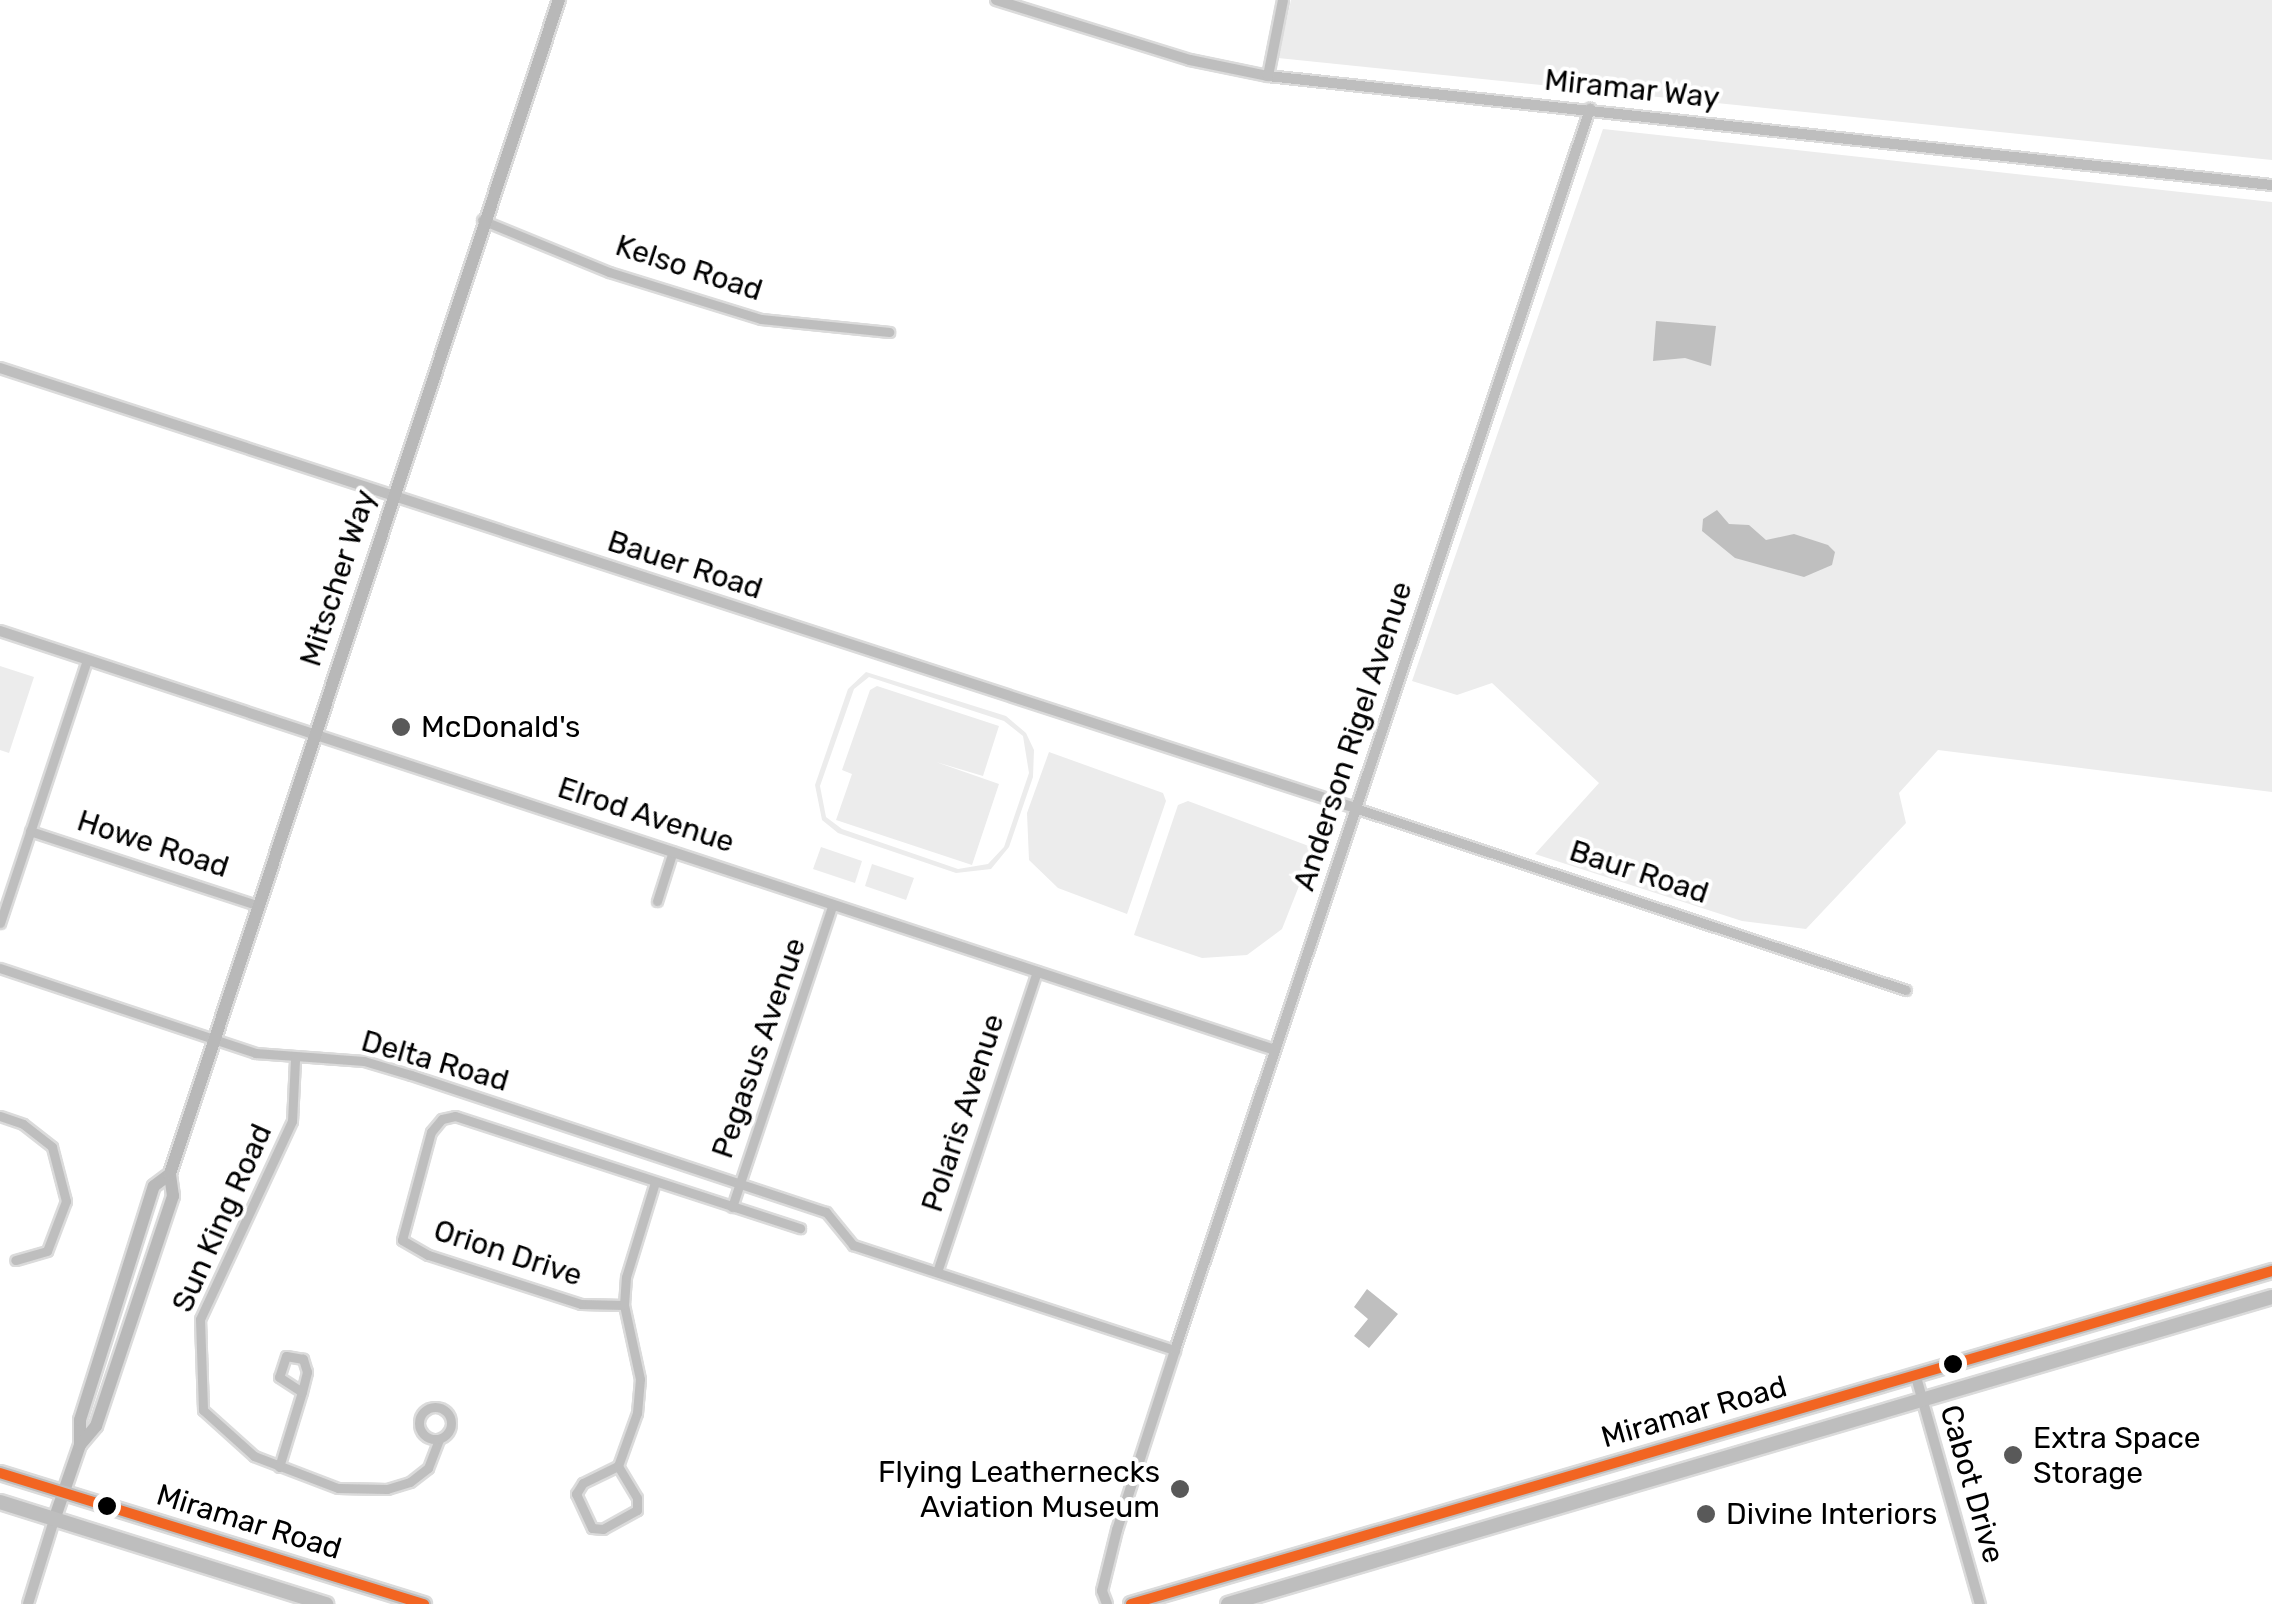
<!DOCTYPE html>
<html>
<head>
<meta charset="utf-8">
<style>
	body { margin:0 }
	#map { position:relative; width:2272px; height:1604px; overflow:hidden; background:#fff; font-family:Rubik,sans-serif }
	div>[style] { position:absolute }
	.green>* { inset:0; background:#ececec }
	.water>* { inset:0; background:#bfbfbf }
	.roads { filter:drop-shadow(2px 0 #dbdbdb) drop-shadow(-2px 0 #dbdbdb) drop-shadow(0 2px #dbdbdb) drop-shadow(0 -2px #dbdbdb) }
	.minor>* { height:9px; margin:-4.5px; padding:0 4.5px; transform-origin:4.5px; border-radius:4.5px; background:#bebebe }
	.minor>.ring { margin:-4.5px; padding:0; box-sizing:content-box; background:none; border:9px solid #bebebe; border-radius:50% }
	.tertiary>* { height:10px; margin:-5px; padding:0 5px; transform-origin:5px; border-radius:5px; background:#bebebe }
	.secondary>* { height:12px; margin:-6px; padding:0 6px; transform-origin:6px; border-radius:6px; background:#b8b8b8 }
	.primary>* { height:14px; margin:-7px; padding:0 7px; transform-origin:7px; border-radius:7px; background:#bebebe }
	.bus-1>* { height:10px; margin:-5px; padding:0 5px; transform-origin:5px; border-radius:5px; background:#f26522 }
	.dots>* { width:28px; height:28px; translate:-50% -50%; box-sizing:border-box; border:5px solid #fff; border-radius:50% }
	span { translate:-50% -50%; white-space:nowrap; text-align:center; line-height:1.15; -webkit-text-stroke:8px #fff; paint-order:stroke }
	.street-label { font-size:30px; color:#000 }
	.poi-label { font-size:30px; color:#000 }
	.left { translate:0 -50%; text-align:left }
	.right { translate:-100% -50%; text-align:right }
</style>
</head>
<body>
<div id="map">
	<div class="green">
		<i style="clip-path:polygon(1291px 0,2272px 0,2272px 160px,1278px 58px)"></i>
		<i style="clip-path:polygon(1603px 129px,2272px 202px,2272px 792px,1938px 750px,1899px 793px,1906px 823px,1806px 929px,1742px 921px,1535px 854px,1599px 783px,1492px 683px,1457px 695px,1412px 681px)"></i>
		<i style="clip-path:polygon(0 666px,34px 677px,9px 753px,0 750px)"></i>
		<i style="clip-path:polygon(evenodd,866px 672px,1006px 716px,1026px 733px,1034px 750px,1033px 777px,1009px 847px,991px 869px,956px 873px,838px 833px,822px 820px,815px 785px,848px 689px,866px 672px,869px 677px,1004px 721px,1023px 736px,1029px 773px,1004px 847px,988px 864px,958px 869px,842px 829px,826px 817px,820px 786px,854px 689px,869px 677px)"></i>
		<i style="clip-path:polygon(877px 686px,999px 726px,983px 776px,936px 762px,999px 784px,972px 865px,836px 820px,852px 774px,842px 770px,870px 690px)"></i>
		<i style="clip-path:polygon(1049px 752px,1163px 793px,1166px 801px,1127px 914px,1058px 888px,1029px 860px,1027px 813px)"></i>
		<i style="clip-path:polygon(1188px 801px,1314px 848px,1282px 929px,1247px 955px,1202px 958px,1134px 935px,1178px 805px)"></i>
		<i style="clip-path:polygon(821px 847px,862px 861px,855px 883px,813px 869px)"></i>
		<i style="clip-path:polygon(872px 864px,914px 878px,906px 900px,865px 886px)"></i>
	</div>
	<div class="water">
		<i style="clip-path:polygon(1656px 321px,1716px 326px,1711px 366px,1685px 358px,1653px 361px)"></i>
		<i style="clip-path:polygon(1717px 510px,1729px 524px,1749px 525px,1766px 540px,1794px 534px,1828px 545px,1835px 552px,1832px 565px,1804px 577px,1735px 558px,1702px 531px,1703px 519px)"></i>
		<i style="clip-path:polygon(1367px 1289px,1398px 1314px,1369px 1348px,1354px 1336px,1368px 1319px,1354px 1307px)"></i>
	</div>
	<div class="roads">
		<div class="minor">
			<i style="left:482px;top:220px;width:137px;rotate:22.3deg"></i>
			<i style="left:609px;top:272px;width:159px;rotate:17.2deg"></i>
			<i style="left:761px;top:319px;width:129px;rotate:5.8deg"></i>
			<i style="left:1355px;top:808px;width:580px;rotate:18.28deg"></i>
			<i style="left:30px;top:831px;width:241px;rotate:18.1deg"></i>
			<i style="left:657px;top:901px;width:52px;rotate:-72.3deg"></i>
			<i style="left:0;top:923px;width:277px;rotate:-71.7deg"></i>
			<i style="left:0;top:968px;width:269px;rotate:18.4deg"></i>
			<i style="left:255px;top:1053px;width:109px;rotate:4.2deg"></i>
			<i style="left:364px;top:1061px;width:49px;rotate:16.6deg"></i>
			<i style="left:411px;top:1075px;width:437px;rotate:18.3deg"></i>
			<i style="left:826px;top:1212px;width:43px;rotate:50.7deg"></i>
			<i style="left:853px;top:1245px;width:339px;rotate:18.1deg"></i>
			<i style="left:295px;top:1060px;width:61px;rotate:92.8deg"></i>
			<i style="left:292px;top:1121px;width:218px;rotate:114.9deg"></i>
			<i style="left:200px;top:1319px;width:91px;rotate:88.1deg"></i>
			<i style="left:203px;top:1410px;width:69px;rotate:42deg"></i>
			<i style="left:254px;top:1456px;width:90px;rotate:20.9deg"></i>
			<i style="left:338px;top:1488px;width:49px;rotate:1.2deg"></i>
			<i style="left:387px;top:1489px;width:24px;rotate:-17deg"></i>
			<i style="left:410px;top:1482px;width:23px;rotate:-38deg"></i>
			<i style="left:428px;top:1468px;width:31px;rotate:-69deg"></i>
			<i style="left:0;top:1116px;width:24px;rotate:19deg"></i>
			<i style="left:23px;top:1124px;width:37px;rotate:38deg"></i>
			<i style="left:52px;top:1147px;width:56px;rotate:75.5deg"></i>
			<i style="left:66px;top:1201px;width:53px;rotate:110.8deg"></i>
			<i style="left:47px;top:1251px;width:33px;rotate:164deg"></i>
			<i style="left:732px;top:1207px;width:319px;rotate:-71.6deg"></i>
			<i style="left:937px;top:1272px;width:317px;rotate:-71.6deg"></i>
			<i style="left:624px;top:1305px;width:43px;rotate:-178.7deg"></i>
			<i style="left:581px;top:1304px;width:161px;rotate:-162.2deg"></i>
			<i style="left:428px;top:1255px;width:30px;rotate:-150deg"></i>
			<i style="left:402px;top:1240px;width:112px;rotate:-75deg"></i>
			<i style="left:431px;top:1132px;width:17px;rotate:-50deg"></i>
			<i style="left:442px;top:1119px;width:13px;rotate:-13deg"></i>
			<i style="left:455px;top:1116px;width:363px;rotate:18deg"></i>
			<i class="ring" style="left:419px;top:1407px;width:23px;height:23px"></i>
			<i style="left:618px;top:1466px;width:37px;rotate:59deg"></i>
			<i style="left:637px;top:1498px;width:12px;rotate:90deg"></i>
			<i style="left:637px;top:1510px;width:39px;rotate:151deg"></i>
			<i style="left:603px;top:1529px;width:11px;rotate:-175deg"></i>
			<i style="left:592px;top:1528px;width:38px;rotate:-115deg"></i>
			<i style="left:576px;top:1494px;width:13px;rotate:-58deg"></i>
			<i style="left:583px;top:1483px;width:39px;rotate:-26deg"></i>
			<i style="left:618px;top:1466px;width:56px;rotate:-70.3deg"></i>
			<i style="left:637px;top:1413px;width:34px;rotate:-85deg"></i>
			<i style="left:640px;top:1379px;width:76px;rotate:-102.2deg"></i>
			<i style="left:624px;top:1305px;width:28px;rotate:-86deg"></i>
			<i style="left:626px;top:1277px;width:99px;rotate:-73deg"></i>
			<i style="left:279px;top:1467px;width:78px;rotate:-73deg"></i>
			<i style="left:302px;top:1392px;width:21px;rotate:-76deg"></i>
			<i style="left:307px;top:1372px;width:14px;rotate:-107deg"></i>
			<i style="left:303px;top:1359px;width:17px;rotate:-170deg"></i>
			<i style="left:286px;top:1356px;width:22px;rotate:108deg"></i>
			<i style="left:279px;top:1377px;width:27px;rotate:33deg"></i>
		</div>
		<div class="tertiary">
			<i style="left:996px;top:0;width:203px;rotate:17.2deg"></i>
			<i style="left:1190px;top:60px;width:80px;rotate:11.6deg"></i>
			<i style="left:1268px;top:76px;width:1010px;rotate:6.2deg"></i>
			<i style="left:1268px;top:76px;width:77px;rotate:-78.8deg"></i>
			<i style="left:0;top:368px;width:1425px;rotate:17.99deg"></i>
			<i style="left:0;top:631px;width:1342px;rotate:18.19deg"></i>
			<i style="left:1916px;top:1377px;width:236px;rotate:74.3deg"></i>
			<i style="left:28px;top:1604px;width:88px;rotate:-72.8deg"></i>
			<i style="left:1107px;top:1604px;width:14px;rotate:-111deg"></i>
			<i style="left:1102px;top:1591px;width:63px;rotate:-76.2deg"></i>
			<i style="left:1117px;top:1530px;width:189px;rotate:-72.1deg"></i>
			<i style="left:1175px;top:1350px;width:1309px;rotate:-71.51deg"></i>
		</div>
		<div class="secondary">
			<i style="left:80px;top:1445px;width:25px;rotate:-90deg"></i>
			<i style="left:80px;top:1420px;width:245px;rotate:-72.5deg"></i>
			<i style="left:154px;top:1186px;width:20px;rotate:-37deg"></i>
			<i style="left:54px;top:1520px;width:79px;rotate:-70.9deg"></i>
			<i style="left:80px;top:1445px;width:25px;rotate:-50deg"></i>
			<i style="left:96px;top:1426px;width:243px;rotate:-71.5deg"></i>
			<i style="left:173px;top:1196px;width:22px;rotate:-98deg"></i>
			<i style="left:170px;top:1174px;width:1237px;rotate:-71.67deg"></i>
		</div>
		<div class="primary">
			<i style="left:0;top:1473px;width:444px;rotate:17.2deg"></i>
			<i style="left:0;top:1502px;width:342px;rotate:17.4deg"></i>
			<i style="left:1131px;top:1604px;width:1189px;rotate:-16.27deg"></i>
			<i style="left:1228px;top:1604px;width:1088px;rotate:-16.39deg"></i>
		</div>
	</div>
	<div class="bus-1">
		<i style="left:0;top:1473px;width:444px;rotate:17.2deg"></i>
		<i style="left:1131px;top:1604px;width:1189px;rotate:-16.27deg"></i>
	</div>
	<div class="dots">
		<i style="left:401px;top:727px;background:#595959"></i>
		<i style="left:1953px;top:1364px;background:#000"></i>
		<i style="left:2013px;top:1455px;background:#595959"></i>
		<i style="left:1180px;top:1489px;background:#595959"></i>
		<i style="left:107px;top:1506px;background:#000"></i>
		<i style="left:1706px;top:1514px;background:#595959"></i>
	</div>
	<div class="street-label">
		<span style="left:1632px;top:89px;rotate:6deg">Miramar Way</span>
		<span style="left:689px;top:268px;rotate:18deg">Kelso Road</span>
		<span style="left:685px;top:565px;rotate:18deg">Bauer Road</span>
		<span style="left:338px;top:578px;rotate:-72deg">Mitscher Way</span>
		<span style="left:1353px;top:736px;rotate:-72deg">Anderson Rigel Avenue</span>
		<span style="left:646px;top:815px;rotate:18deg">Elrod Avenue</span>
		<span style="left:153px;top:844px;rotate:18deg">Howe Road</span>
		<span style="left:1639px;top:872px;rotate:18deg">Baur Road</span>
		<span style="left:759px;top:1048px;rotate:-71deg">Pegasus Avenue</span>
		<span style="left:435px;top:1061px;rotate:16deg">Delta Road</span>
		<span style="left:963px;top:1113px;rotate:-72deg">Polaris Avenue</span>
		<span style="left:222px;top:1218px;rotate:-66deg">Sun King Road</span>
		<span style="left:508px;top:1253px;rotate:18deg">Orion Drive</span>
		<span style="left:1694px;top:1412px;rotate:-16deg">Miramar Road</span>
		<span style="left:1972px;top:1484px;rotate:74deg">Cabot Drive</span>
		<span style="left:249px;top:1522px;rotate:17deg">Miramar Road</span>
	</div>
	<div class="poi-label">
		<span class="left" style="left:421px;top:727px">McDonald's</span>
		<span class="left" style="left:2033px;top:1455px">Extra Space<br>Storage</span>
		<span class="right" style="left:1160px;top:1489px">Flying Leathernecks<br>Aviation Museum</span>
		<span class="left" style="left:1726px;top:1514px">Divine Interiors</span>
	</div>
</div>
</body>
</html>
